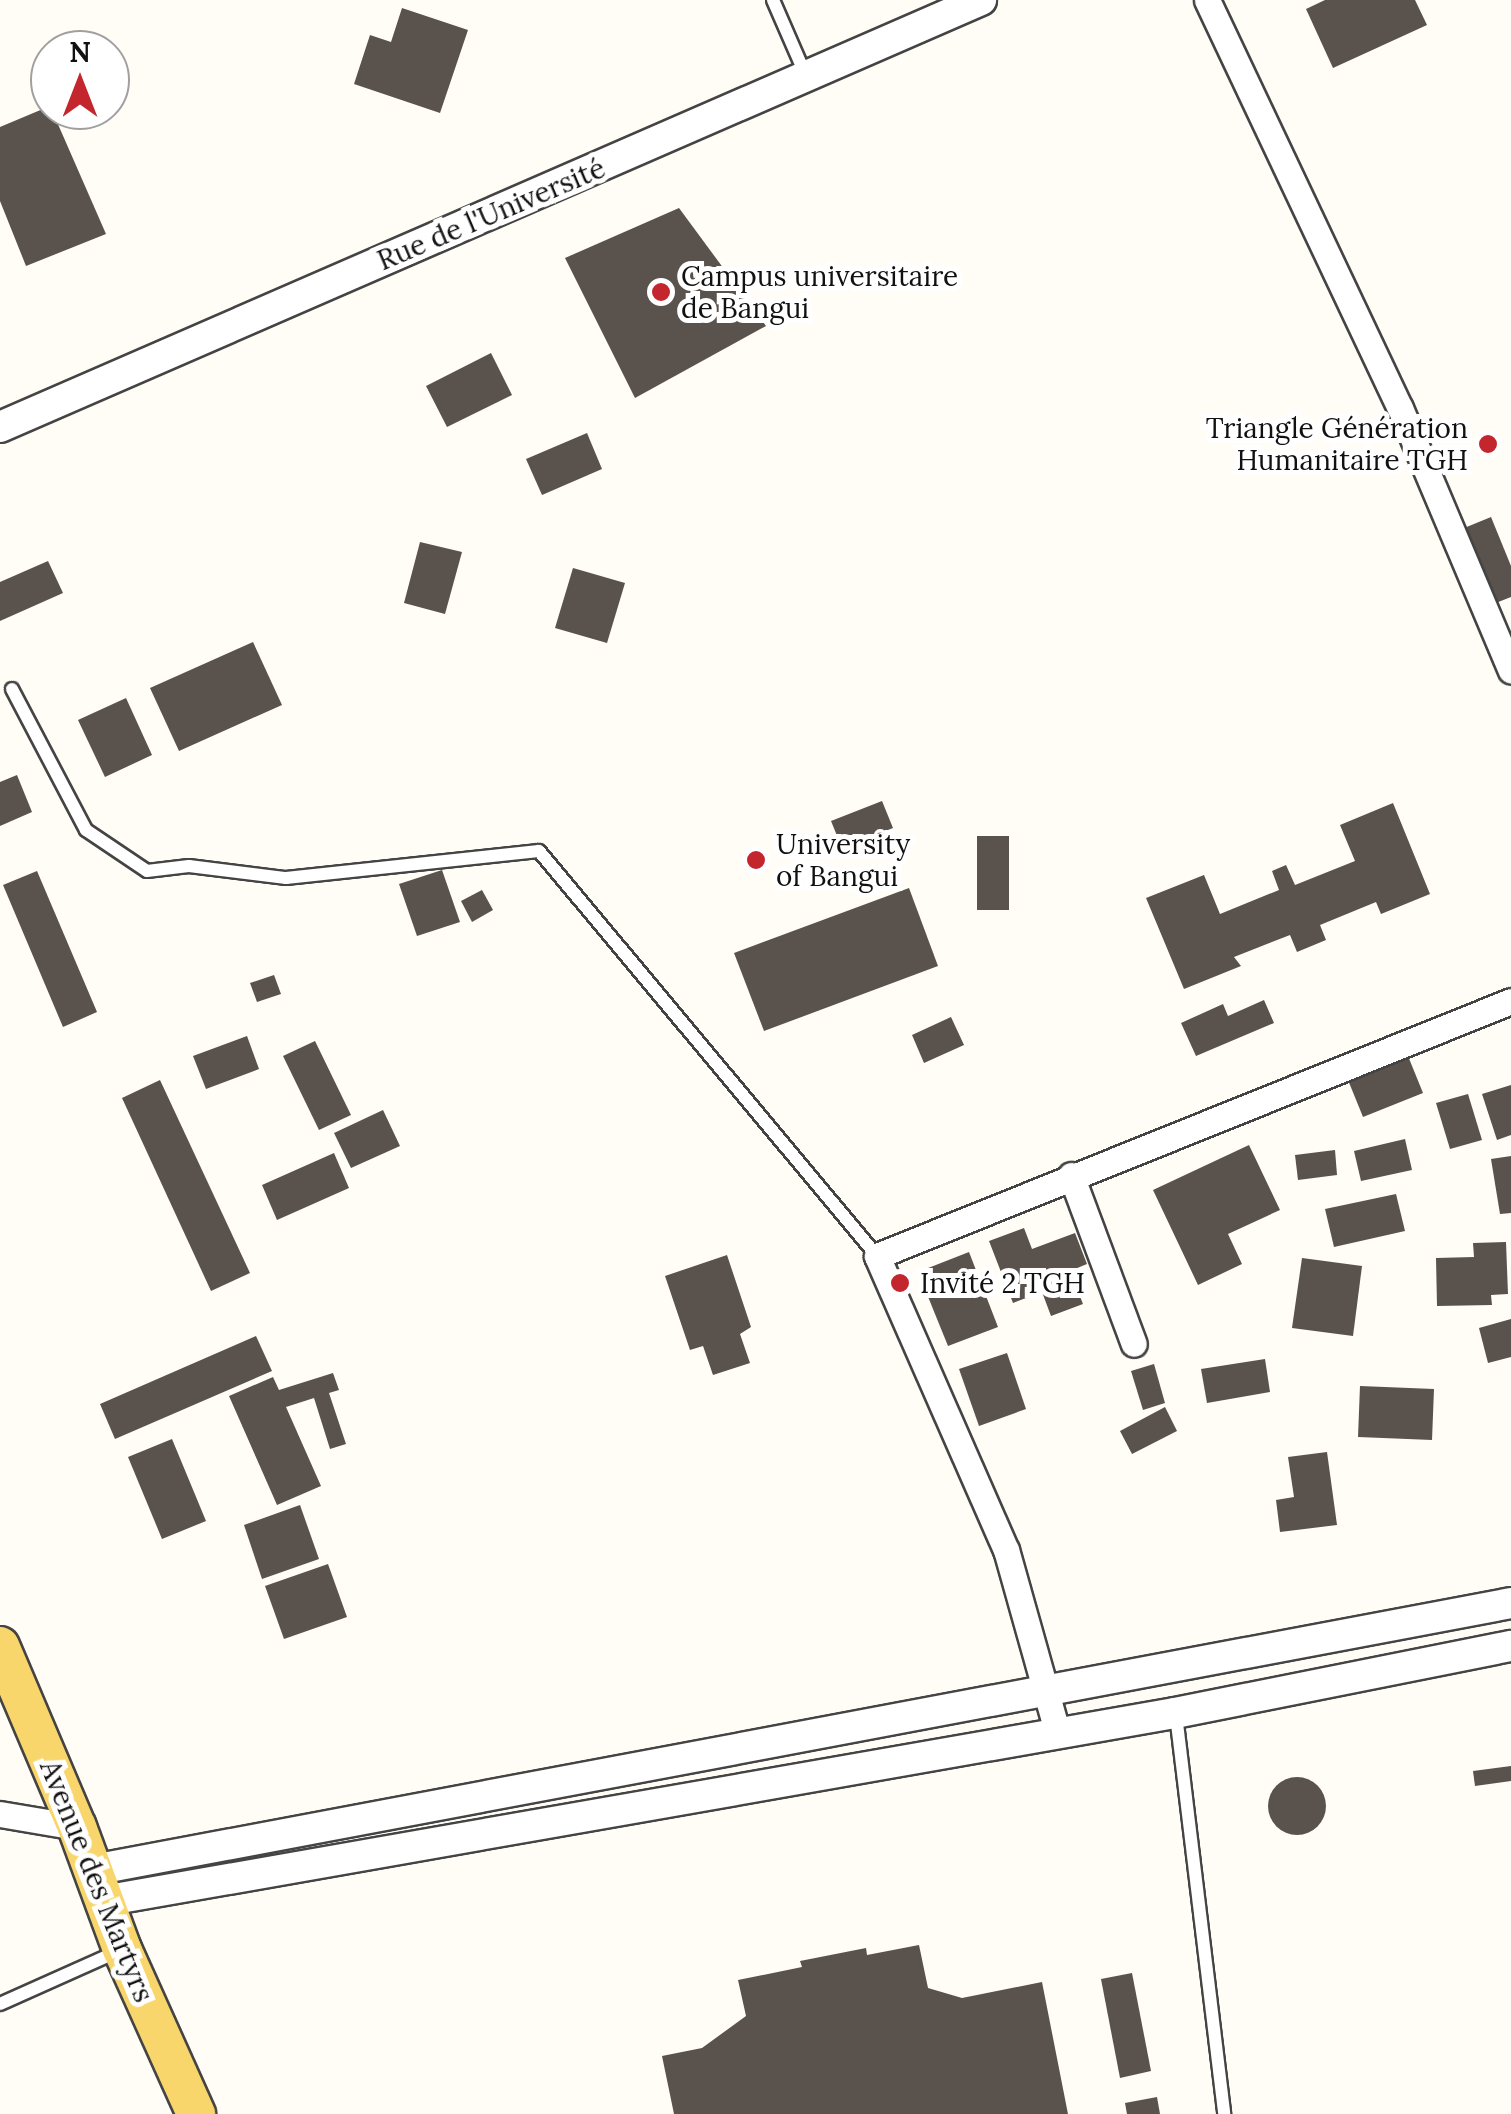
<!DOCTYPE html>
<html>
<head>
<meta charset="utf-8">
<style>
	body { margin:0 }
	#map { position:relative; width:1511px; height:2114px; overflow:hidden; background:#fffdf5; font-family:Lora,serif }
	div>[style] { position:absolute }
	.building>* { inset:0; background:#5a524d }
	.round { border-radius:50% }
	.roads { filter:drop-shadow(2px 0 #444) drop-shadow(-2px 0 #444) drop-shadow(0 2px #444) drop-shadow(0 -2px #444) }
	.service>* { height:12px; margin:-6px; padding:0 6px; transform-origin:6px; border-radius:6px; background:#fff }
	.minor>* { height:25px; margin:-12.5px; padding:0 12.5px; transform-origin:12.5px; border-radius:12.5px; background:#fff }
	.tertiary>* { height:30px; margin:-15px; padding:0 15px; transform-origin:15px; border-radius:15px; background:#fff }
	.primary>* { height:38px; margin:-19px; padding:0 19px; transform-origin:19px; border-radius:19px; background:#f9d66b }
	.dots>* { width:28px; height:28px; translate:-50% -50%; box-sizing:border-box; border:5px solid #fff; border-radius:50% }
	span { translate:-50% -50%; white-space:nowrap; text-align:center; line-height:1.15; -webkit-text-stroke:10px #fff; paint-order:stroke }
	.street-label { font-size:28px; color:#111 }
	.poi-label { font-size:28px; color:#111 }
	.left { translate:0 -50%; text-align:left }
	.right { translate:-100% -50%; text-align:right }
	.north { position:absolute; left:30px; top:30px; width:100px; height:100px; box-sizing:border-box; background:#fff; border:2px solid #a0a0a0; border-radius:50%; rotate:0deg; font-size:28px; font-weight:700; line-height:40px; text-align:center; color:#111 }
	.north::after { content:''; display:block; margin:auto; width:35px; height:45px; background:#c4262e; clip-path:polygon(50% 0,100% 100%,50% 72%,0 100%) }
</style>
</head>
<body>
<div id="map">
	<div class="building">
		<i style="clip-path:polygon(1325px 0,1415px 0,1427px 25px,1333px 68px,1306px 9px)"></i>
		<i style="clip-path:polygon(402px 8px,468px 30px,440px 113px,354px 84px,370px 35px,391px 42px)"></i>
		<i style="clip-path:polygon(50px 106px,106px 234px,26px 266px,0 201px,0 127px)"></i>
		<i style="clip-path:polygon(679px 208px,766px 326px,635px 398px,565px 258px)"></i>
		<i style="clip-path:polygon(491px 353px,512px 395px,447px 427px,426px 386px)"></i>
		<i style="clip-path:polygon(587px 433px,602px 469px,542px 495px,526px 459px)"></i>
		<i style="clip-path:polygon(1491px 517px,1511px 566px,1511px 597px,1483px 608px,1452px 533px)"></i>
		<i style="clip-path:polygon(420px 542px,462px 552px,445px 614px,404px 603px)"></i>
		<i style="clip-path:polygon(48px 561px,63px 593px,0 621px,0 582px)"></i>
		<i style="clip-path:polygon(573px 568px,625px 583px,607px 643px,555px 628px)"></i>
		<i style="clip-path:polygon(253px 642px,282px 705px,179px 751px,150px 688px)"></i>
		<i style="clip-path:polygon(126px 698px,152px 755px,105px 777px,78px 720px)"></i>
		<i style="clip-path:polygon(17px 775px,32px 812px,0 826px,0 782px)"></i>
		<i style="clip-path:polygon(882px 801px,893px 828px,842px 848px,831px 821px)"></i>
		<i style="clip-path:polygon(1393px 803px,1430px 894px,1381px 914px,1376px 902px,1320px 925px,1326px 940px,1297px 952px,1290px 935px,1234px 957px,1241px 966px,1184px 989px,1146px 898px,1204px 875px,1220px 914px,1279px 890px,1272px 871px,1286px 865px,1295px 885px,1355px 861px,1340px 825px)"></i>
		<i style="clip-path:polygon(977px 836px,1009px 836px,1009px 910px,977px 910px)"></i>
		<i style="clip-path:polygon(442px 870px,460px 922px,417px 936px,399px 884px)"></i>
		<i style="clip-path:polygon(37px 871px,97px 1012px,63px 1027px,3px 885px)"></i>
		<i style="clip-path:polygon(909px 888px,938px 966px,764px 1031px,734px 953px)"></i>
		<i style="clip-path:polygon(482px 890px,493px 910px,472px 922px,461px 901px)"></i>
		<i style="clip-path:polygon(274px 975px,281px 994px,257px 1002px,250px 983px)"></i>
		<i style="clip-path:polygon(1264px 1000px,1274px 1023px,1196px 1056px,1181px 1023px,1223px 1004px,1228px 1016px)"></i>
		<i style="clip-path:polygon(951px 1017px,964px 1045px,924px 1063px,912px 1035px)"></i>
		<i style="clip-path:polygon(247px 1036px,259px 1069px,206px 1089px,193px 1056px)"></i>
		<i style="clip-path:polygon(315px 1041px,351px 1115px,319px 1130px,283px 1056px)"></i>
		<i style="clip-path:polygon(1408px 1056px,1423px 1093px,1363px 1117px,1348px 1080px)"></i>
		<i style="clip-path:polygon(160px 1080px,250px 1273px,211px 1291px,122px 1098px)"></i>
		<i style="clip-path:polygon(1511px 1085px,1511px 1135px,1497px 1140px,1482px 1094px)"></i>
		<i style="clip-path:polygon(1468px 1094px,1482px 1140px,1450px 1149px,1436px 1103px)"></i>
		<i style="clip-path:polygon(383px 1110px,400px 1146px,351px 1168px,334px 1133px)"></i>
		<i style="clip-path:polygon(1405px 1139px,1412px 1170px,1361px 1181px,1354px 1151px)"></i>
		<i style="clip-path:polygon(1249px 1145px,1280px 1210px,1228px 1234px,1242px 1264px,1198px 1285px,1153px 1190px)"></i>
		<i style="clip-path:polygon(1335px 1150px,1337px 1175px,1298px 1180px,1295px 1155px)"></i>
		<i style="clip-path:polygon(334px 1153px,349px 1188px,277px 1220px,262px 1185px)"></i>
		<i style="clip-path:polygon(1511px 1156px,1511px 1213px,1500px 1214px,1491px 1159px)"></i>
		<i style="clip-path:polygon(1396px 1194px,1405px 1231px,1334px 1247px,1325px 1209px)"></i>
		<i style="clip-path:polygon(1024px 1228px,1032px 1249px,1075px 1233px,1087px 1264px,1070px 1271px,1083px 1304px,1051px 1316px,1042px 1292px,1013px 1303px,989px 1241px)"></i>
		<i style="clip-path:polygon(1506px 1242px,1508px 1294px,1491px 1295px,1492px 1305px,1437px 1306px,1436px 1258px,1474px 1257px,1473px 1243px)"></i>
		<i style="clip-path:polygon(969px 1252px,998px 1327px,948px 1346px,918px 1272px)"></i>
		<i style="clip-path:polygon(727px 1255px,751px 1327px,740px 1334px,750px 1363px,713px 1375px,703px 1346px,690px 1350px,665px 1276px)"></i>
		<i style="clip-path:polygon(1302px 1258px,1362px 1266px,1353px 1336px,1292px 1328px)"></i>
		<i style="clip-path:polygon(1511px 1319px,1511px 1357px,1488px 1363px,1479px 1328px)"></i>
		<i style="clip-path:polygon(256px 1336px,272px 1371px,115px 1439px,100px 1404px)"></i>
		<i style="clip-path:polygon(1007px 1353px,1026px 1409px,979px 1426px,959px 1369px)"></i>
		<i style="clip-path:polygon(1265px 1359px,1270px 1392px,1207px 1403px,1201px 1369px)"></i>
		<i style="clip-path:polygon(1154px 1364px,1165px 1403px,1143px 1410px,1131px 1371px)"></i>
		<i style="clip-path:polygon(333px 1373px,339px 1390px,329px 1393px,346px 1444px,330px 1449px,314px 1398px,286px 1407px,321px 1486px,277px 1505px,229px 1396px,273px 1377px,279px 1390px)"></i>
		<i style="clip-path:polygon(1360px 1386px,1434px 1389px,1432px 1440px,1358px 1437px)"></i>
		<i style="clip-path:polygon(1165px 1407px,1177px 1431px,1132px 1454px,1120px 1431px)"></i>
		<i style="clip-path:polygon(172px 1439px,206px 1521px,162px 1539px,128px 1457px)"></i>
		<i style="clip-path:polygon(1327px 1452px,1337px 1525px,1280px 1532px,1276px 1500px,1294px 1497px,1288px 1457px)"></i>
		<i style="clip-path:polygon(300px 1505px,319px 1559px,262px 1579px,244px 1525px)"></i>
		<i style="clip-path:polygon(328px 1564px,347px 1617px,284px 1639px,265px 1586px)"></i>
		<i style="clip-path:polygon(1511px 1766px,1511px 1781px,1475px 1786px,1473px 1771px)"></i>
		<i class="round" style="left:1268px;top:1777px;width:58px;height:58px"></i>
		<i style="clip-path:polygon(919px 1945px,928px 1988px,962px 1998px,1042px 1982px,1068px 2114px,674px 2114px,662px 2056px,702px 2048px,746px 2016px,738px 1980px,802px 1967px,800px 1961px,866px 1948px,867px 1955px)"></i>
		<i style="clip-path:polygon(1132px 1973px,1151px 2071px,1120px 2078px,1101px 1979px)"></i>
		<i style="clip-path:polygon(1157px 2097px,1160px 2114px,1127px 2114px,1125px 2103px)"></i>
	</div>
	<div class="roads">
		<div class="service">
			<i style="left:773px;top:0;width:83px;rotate:66.5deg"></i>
			<i style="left:12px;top:689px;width:159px;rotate:62.3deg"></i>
			<i style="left:86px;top:830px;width:73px;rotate:33.9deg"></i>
			<i style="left:147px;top:871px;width:42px;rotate:-6.8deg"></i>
			<i style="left:189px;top:866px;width:98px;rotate:7.1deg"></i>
			<i style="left:286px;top:878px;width:254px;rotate:-6.1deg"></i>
			<i style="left:539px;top:851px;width:528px;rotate:50.15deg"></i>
			<i style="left:1176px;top:1715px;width:402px;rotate:83.1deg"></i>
			<i style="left:0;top:2004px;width:133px;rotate:-24.1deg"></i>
		</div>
		<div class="minor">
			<i style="left:1207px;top:0;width:451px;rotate:64.7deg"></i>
			<i style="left:1400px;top:408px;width:285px;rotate:67.1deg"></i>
			<i style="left:1071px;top:1175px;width:180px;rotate:69.6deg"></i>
			<i style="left:1057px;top:1731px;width:188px;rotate:-105.7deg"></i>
			<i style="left:1006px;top:1550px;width:321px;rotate:-113.7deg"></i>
			<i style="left:877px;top:1256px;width:683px;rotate:-21.91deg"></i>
			<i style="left:0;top:1814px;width:78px;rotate:9.6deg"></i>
		</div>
		<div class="tertiary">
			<i style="left:0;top:427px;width:1070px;rotate:-23.52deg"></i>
			<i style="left:93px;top:1870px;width:1443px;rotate:-10.66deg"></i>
			<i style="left:103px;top:1901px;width:1088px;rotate:-9.95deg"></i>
			<i style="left:1175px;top:1713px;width:343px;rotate:-11.3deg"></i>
		</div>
		<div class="primary">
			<i style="left:0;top:1646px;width:197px;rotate:67deg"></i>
			<i style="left:77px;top:1827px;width:130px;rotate:69.8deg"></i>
			<i style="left:122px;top:1949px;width:181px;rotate:65.8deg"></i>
		</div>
	</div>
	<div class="dots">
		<i style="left:661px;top:292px;background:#c4262e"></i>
		<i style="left:1488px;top:444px;background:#c4262e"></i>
		<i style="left:756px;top:860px;background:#c4262e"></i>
		<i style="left:900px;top:1283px;background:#c4262e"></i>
	</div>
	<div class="street-label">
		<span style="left:491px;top:214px;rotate:-23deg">Rue de l'Université</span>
		<span style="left:97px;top:1881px;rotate:68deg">Avenue des Martyrs</span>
	</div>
	<div class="poi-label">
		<span class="left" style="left:681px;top:292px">Campus universitaire<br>de Bangui</span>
		<span class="right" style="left:1468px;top:444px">Triangle Génération<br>Humanitaire TGH</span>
		<span class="left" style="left:776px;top:860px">University<br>of Bangui</span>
		<span class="left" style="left:920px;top:1283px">Invité 2 TGH</span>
	</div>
	<div class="north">N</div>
</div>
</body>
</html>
